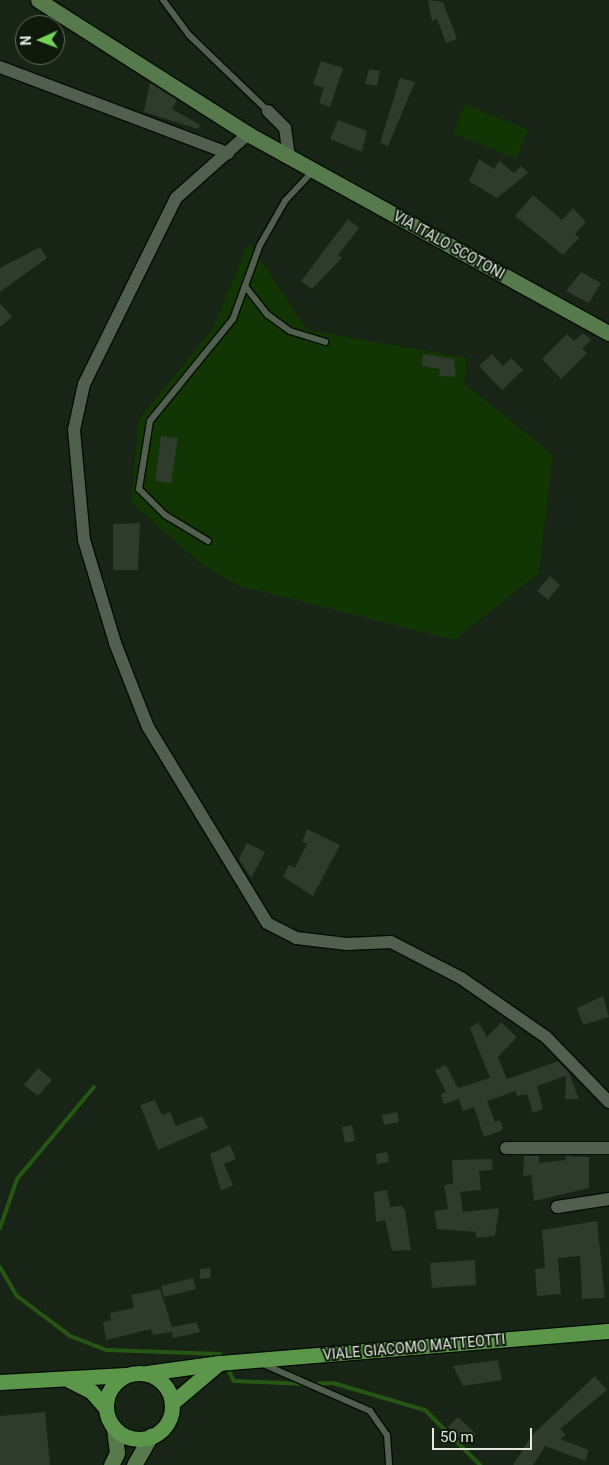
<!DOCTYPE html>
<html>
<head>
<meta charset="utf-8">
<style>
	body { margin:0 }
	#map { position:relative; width:609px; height:1465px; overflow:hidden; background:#182415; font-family:Roboto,sans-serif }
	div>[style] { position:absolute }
	.green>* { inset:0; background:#113503 }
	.stream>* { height:4px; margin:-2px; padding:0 2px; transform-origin:2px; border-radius:2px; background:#255613 }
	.building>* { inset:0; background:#2f3b2b }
	.roads { filter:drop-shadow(1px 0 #040d02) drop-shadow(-1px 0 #040d02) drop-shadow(0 1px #040d02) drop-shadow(0 -1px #040d02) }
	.lane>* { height:6px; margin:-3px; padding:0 3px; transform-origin:3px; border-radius:3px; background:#515f4e }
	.street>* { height:12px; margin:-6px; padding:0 6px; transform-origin:6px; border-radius:6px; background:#515f4e }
	.secondary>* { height:15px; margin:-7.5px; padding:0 7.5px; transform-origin:7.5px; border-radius:7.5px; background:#567a4c }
	.primary>* { height:15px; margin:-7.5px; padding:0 7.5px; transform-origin:7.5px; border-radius:7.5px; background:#5c964a }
	.primary>.ring { margin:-7.5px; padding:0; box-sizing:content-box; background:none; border:15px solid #5c964a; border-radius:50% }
	span { translate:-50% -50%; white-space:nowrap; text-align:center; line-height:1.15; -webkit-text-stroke:4px #0f1a0c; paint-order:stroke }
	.street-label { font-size:14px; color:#e1e9de }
	.north { position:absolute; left:15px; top:15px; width:50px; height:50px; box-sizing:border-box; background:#0f1a0c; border:1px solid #636d60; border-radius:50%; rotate:268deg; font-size:14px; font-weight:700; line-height:20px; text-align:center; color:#e1e9de }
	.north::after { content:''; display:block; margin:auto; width:18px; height:22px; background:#77d259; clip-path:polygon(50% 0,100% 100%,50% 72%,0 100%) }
	.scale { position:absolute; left:432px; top:1428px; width:100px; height:22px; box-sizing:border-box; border:2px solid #e1e9de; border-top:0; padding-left:6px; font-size:15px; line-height:18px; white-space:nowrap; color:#e1e9de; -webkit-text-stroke:4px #0f1a0c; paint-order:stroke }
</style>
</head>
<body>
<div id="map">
	<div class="green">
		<i style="clip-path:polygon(465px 104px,528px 130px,516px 159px,453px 133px)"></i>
		<i style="clip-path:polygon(249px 242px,307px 330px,467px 358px,464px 383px,553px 455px,539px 573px,454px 640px,239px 586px,200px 563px,131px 502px,139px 419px,213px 328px)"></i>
	</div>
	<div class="stream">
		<i style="left:0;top:1228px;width:52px;rotate:-70.9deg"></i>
		<i style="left:17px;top:1179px;width:120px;rotate:-50.1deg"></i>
		<i style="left:0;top:1267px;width:34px;rotate:60deg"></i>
		<i style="left:17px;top:1296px;width:66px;rotate:37deg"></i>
		<i style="left:70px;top:1336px;width:40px;rotate:21deg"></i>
		<i style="left:107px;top:1350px;width:113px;rotate:2deg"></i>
		<i style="left:220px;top:1354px;width:7px;rotate:63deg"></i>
		<i style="left:226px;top:1366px;width:17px;rotate:62deg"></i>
		<i style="left:234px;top:1381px;width:71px;rotate:2.4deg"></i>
		<i style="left:312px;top:1384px;width:21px;rotate:-3deg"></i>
		<i style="left:333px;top:1383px;width:96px;rotate:16.4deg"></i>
		<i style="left:425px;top:1410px;width:78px;rotate:45deg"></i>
	</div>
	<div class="building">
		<i style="clip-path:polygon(428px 0,443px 2px,457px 39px,446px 43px,437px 19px,432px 21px)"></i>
		<i style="clip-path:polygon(321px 61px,343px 68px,330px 107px,319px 103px,324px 88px,313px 84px)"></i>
		<i style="clip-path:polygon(369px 69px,380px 71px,377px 86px,365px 84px)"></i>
		<i style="clip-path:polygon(400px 78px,415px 82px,388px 146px,380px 143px)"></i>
		<i style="clip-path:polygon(150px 83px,177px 100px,172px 109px,200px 125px,198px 129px,144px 112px)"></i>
		<i style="clip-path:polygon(338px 120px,367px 131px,362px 152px,330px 139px)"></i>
		<i style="clip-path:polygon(479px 159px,494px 169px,499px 161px,514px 173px,521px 166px,528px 173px,497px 198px,469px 181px)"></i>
		<i style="clip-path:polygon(533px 195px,562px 220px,573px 208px,586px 222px,575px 234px,579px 238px,563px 255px,515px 216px)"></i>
		<i style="clip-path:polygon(348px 219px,359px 228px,338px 255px,342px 258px,312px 289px,301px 281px)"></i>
		<i style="clip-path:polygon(40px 247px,47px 258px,0 292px,0 268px)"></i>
		<i style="clip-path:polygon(581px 272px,601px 283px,589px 303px,566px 291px)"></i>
		<i style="clip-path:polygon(0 303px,12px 317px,0 327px)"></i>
		<i style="clip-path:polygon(583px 333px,591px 340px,582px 349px,587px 353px,561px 379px,542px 359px,567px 334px,574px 341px)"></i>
		<i style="clip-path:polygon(423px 354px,454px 359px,456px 377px,439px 376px,440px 369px,422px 366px)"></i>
		<i style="clip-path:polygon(492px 354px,503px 366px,511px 358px,523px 370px,502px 390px,479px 366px)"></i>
		<i style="clip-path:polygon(161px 436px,178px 438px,171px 483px,155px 481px)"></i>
		<i style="clip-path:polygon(140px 523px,138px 570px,113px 570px,113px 524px)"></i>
		<i style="clip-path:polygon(550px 576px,560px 585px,548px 600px,537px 591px)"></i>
		<i style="clip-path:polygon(307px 829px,340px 845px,313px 896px,283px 877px,289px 865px,295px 868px,307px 844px,302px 842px)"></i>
		<i style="clip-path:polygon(247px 843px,265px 852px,251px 878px,239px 859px)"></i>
		<i style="clip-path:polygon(603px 996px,609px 1017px,583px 1025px,577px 1008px)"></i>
		<i style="clip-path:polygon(478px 1022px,487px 1037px,501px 1022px,517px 1037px,498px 1057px,507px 1079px,558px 1061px,569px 1073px,579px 1099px,565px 1099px,566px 1076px,537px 1086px,543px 1109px,533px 1113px,527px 1094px,517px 1096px,516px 1091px,487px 1101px,495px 1122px,500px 1120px,503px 1130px,484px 1137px,474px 1107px,463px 1111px,459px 1099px,444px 1104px,441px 1094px,446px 1092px,435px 1070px,446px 1065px,458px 1088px,490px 1078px,470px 1028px)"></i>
		<i style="clip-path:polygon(38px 1068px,52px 1080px,38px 1096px,24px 1085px)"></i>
		<i style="clip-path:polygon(155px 1100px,162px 1115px,170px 1112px,176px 1126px,202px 1116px,208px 1128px,158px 1150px,140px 1105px)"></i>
		<i style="clip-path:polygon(397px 1112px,399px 1122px,384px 1125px,382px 1115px)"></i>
		<i style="clip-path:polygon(352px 1125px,355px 1141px,345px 1143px,342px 1127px)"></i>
		<i style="clip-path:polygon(230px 1145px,236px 1159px,224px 1164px,233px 1185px,221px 1191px,210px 1154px)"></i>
		<i style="clip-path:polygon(387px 1152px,389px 1162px,377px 1164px,376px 1154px)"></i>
		<i style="clip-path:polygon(524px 1156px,539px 1156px,539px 1163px,566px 1160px,566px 1156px,589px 1157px,589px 1188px,534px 1201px,531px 1175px,523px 1176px)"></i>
		<i style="clip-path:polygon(492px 1159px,493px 1170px,479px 1171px,481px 1190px,460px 1192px,463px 1212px,499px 1208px,495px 1236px,476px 1238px,476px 1232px,437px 1229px,434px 1211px,448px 1209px,444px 1185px,453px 1184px,452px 1160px)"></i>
		<i style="clip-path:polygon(387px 1190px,390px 1207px,402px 1206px,405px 1210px,411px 1250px,392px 1251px,385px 1220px,376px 1222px,374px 1192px)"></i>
		<i style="clip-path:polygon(597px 1221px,605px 1298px,582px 1299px,580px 1256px,558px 1258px,561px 1294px,537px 1296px,535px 1269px,545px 1268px,542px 1230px)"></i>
		<i style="clip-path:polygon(475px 1260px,476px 1285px,432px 1288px,430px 1263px)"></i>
		<i style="clip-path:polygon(210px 1268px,211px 1278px,200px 1279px,200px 1269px)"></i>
		<i style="clip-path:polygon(193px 1278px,196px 1289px,164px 1297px,161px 1286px)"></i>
		<i style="clip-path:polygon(160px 1289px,172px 1327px,197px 1322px,200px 1332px,173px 1338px,172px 1332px,153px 1335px,151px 1329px,106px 1340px,103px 1322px,111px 1320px,110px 1313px,134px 1308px,131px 1295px)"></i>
		<i style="clip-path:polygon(498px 1360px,502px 1380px,463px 1386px,453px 1366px)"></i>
		<i style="clip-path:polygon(595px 1376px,607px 1390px,560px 1429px,566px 1435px,560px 1439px,589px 1450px,585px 1461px,545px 1446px,533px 1465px,513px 1465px,533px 1434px)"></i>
		<i style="clip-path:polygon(45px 1412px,50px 1465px,0 1465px,0 1416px)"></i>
		<i style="clip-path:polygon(458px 1417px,476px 1434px,466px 1444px,448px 1427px)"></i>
	</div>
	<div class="roads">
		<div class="lane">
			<i style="left:163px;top:0;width:44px;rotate:53.4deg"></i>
			<i style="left:189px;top:35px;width:110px;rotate:43.9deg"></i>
			<i style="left:245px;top:286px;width:37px;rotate:52deg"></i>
			<i style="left:268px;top:315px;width:27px;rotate:36deg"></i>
			<i style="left:290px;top:331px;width:37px;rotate:17deg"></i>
			<i style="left:208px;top:541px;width:50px;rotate:-148.8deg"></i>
			<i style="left:165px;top:515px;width:37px;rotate:-135deg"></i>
			<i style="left:139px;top:489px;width:69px;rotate:-80.8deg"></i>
			<i style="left:150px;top:421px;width:132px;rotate:-50.9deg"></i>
			<i style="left:233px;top:319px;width:79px;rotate:-70deg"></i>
			<i style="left:260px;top:245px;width:51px;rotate:-60.4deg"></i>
			<i style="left:285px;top:201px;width:41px;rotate:-47deg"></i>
			<i style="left:263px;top:1364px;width:117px;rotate:23.7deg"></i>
			<i style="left:370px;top:1411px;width:29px;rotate:55deg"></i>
			<i style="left:387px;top:1435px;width:30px;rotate:86deg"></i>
		</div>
		<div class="street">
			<i style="left:0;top:67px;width:244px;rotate:20.7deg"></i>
			<i style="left:268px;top:111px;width:24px;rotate:45deg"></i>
			<i style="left:285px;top:128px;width:28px;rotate:82deg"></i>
			<i style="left:248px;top:134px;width:96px;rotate:138.4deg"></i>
			<i style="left:176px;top:198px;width:208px;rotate:116.3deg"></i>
			<i style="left:84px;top:384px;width:47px;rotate:102.3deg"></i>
			<i style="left:74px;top:430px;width:110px;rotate:84.8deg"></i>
			<i style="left:84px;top:540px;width:108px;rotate:73.2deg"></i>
			<i style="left:115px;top:643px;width:90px;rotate:68.6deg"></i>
			<i style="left:148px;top:727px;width:229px;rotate:58.7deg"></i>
			<i style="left:267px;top:923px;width:33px;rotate:27deg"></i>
			<i style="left:296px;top:938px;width:51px;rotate:6.7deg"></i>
			<i style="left:347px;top:944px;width:44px;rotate:-2.6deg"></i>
			<i style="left:391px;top:942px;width:79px;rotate:27.2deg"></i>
			<i style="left:461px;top:978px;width:103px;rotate:34.8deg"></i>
			<i style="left:546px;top:1037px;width:91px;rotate:45.9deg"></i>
			<i style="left:506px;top:1148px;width:103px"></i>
			<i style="left:557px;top:1207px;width:53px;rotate:-8.7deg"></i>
		</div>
		<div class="secondary">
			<i style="left:38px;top:0;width:249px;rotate:32.5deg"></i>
			<i style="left:248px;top:134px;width:412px;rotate:28.9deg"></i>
			<i style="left:111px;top:1465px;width:13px;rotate:-63deg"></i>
			<i style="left:117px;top:1453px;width:26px;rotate:-97deg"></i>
			<i style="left:134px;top:1465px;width:34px;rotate:-60deg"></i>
		</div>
		<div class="primary">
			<i style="left:147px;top:1373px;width:73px;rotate:-7.9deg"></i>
			<i style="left:219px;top:1363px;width:391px;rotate:-4.7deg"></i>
			<i class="ring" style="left:106px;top:1373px;width:51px;height:51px"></i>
			<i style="left:69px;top:1380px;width:25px;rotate:27deg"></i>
			<i style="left:91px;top:1391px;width:23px;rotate:49deg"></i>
			<i style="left:0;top:1382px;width:126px;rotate:-3.2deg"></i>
			<i style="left:172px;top:1403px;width:60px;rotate:-40.3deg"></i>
		</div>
	</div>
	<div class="street-label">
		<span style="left:449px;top:245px;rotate:29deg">VIA ITALO SCOTONI</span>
		<span style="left:414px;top:1347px;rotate:-5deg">VIALE GIACOMO MATTEOTTI</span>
	</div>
	<div class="north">N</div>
	<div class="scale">50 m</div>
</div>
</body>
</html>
